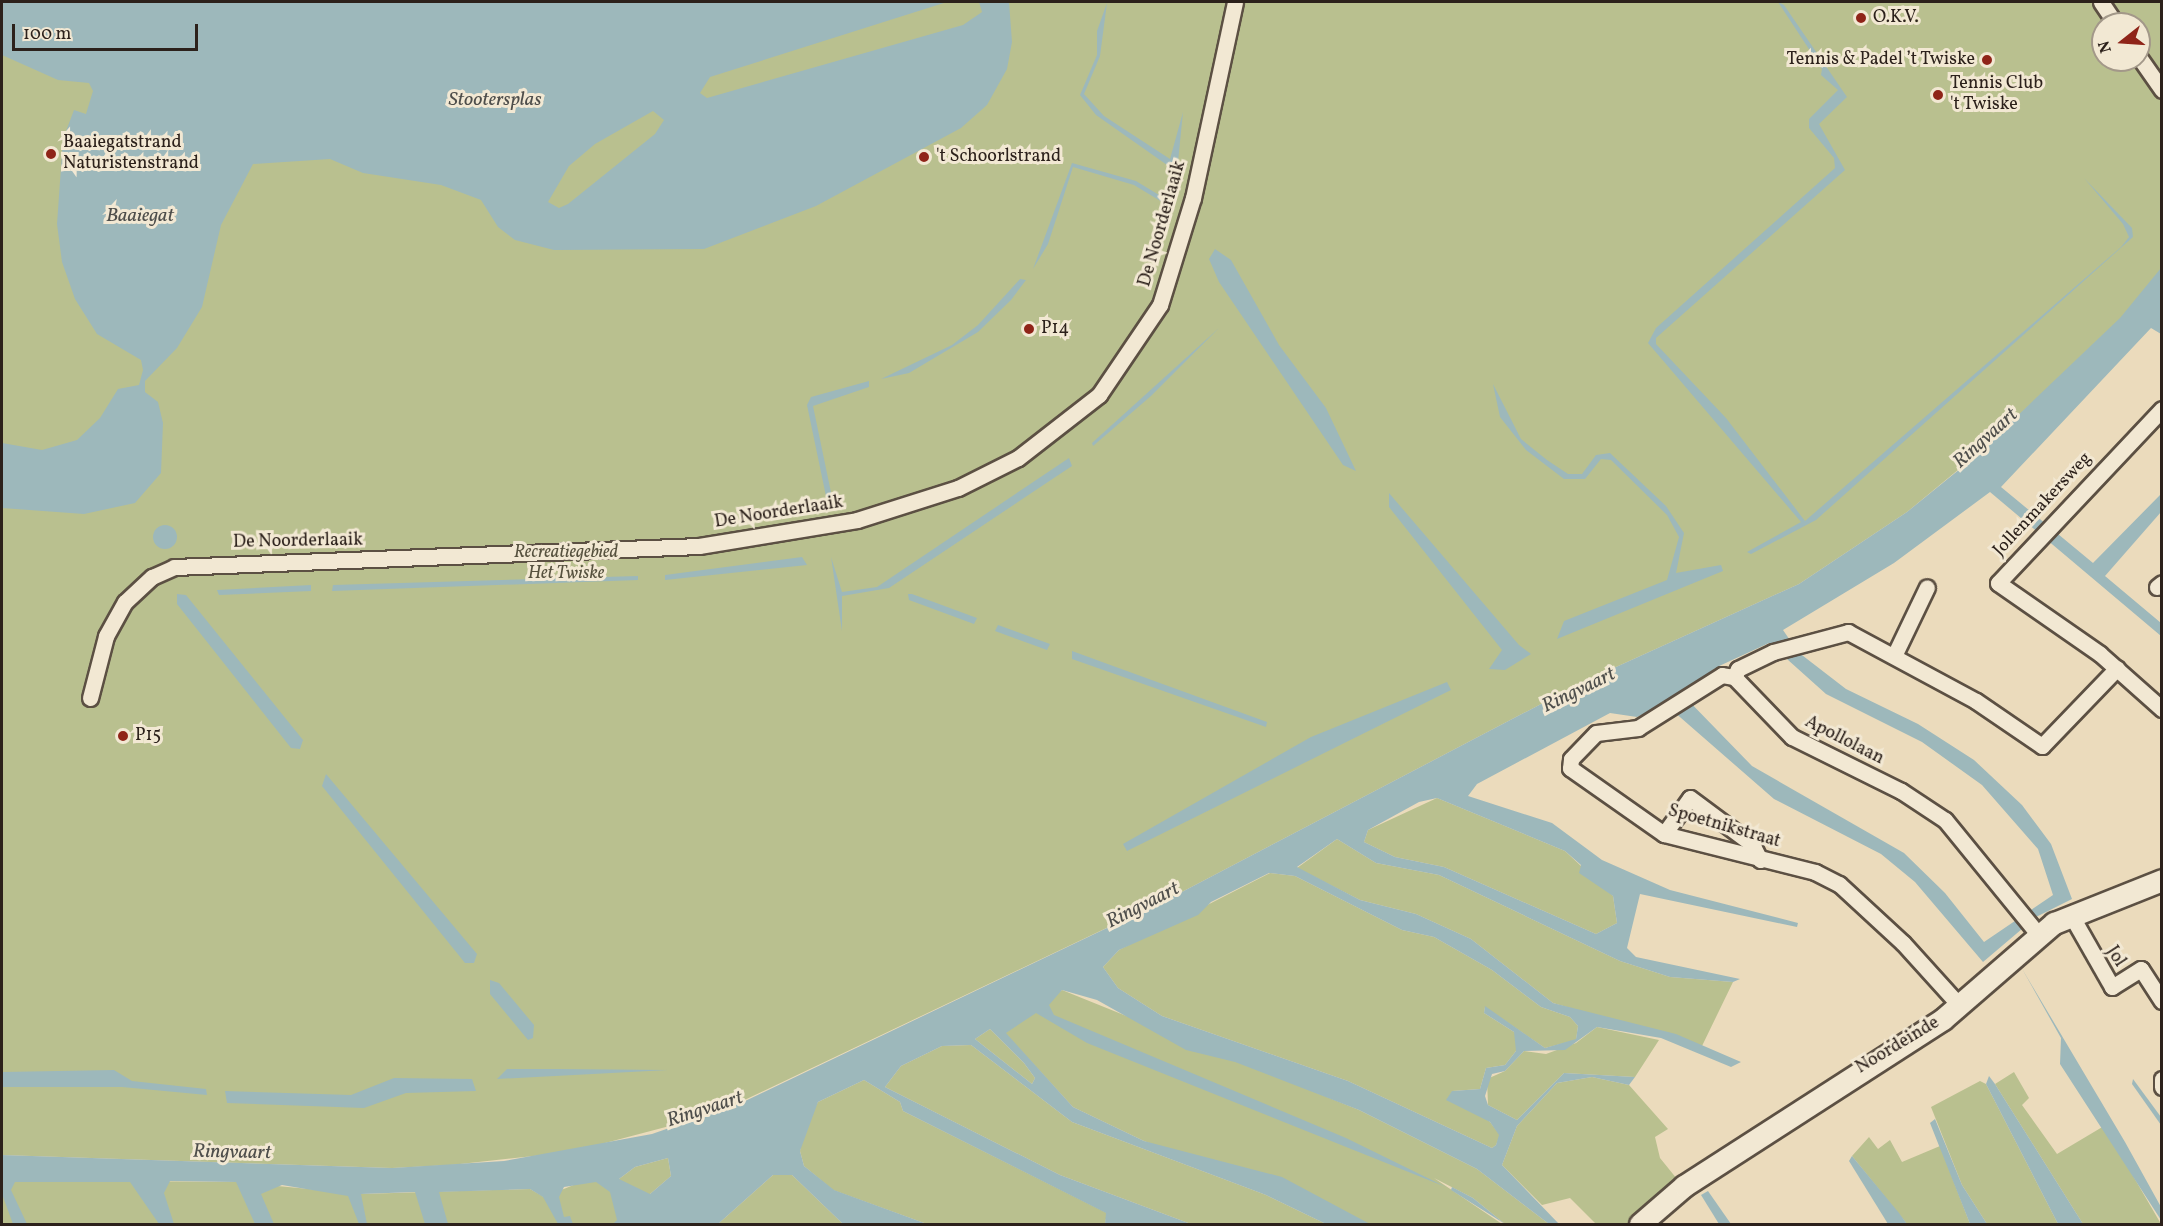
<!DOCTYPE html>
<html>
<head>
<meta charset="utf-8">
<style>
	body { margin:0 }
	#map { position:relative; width:2163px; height:1226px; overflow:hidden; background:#ebdbbc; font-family:Vollkorn,serif }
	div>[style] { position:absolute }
	.green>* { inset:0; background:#b9c08f }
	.water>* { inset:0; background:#9db8bb }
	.round { border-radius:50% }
	.roads { filter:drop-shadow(2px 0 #5c5043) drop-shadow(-2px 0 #5c5043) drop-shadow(0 2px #5c5043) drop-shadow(0 -2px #5c5043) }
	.street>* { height:15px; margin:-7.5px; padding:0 7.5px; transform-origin:7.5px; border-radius:7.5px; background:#f2e8d3 }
	.secondary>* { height:21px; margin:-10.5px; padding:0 10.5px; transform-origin:10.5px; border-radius:10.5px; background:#f2e8d3 }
	.dots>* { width:16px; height:16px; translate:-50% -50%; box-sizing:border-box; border:3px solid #f2e8d3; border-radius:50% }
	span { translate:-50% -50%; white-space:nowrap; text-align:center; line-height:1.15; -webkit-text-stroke:6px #f2e8d3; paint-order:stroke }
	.poi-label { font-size:18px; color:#2c211b }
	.left { translate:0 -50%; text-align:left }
	.right { translate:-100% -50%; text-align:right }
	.street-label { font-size:18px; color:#2c211b }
	.park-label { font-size:18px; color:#56513e; font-style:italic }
	.water-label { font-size:20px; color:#4e4e4b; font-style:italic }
	.frame { position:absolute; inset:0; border:3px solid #2c211b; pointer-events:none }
	.north { position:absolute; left:2091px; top:12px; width:60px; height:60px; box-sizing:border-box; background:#f2e8d3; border:2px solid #a39889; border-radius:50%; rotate:253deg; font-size:16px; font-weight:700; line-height:24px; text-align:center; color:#2c211b }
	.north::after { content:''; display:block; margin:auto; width:21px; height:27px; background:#8f2418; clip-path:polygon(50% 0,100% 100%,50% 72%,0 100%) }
	.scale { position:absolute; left:12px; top:24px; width:186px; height:27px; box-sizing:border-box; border:3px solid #2c211b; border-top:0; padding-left:8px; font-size:18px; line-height:21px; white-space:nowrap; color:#2c211b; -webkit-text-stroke:4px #f2e8d3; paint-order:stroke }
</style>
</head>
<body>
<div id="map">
	<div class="green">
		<i style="clip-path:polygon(evenodd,2px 2px,2161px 2px,2161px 284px,1970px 460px,1907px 512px,1799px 584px,1583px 682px,1178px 894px,715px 1114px,571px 1152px,451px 1165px,392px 1168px,2px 1155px,2px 2px,2103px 24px,2139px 24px,2139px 60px,2103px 60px,2103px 24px)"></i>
		<i style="clip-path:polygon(1437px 798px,1565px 851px,1613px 896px,1617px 923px,1596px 934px,1444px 867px,1395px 857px,1364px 842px,1368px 830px)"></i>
		<i style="clip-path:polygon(1337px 839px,1376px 863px,1439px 875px,1620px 961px,1670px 977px,1733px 982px,1702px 1046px,1553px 1003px,1471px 939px,1416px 914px,1360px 900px,1297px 868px)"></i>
		<i style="clip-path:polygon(1270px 873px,1295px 876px,1402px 930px,1434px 937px,1492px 970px,1541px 1007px,1570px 1017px,1578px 1026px,1576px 1040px,1545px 1048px,1485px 1007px,1484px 1013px,1514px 1032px,1520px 1042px,1516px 1051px,1505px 1065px,1486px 1068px,1480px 1089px,1452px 1091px,1490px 1122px,1500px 1135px,1496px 1145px,1492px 1148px,1348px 1081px,1162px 1016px,1118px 988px,1103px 967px,1119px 950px)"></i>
		<i style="clip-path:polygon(1062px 990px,1359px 1110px,1477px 1169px,1549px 1224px,1505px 1224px,1473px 1198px,1434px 1178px,1502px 1224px,1362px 1224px,1144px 1141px,1073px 1107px,1005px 1033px)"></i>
		<i style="clip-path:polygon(1597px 1027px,1659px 1040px,1635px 1077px,1564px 1073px,1517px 1120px,1488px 1105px,1487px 1079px,1505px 1071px,1524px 1051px,1546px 1054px,1576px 1043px)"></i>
		<i style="clip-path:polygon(990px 1029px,1024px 1063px,1035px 1078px,1032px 1084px,975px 1039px)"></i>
		<i style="clip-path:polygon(971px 1045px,1072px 1122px,1266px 1195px,1326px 1224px,1191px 1224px,1060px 1175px,885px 1087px,901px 1066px,942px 1046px)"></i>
		<i style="clip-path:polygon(2014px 1072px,2029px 1098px,2022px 1105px,2057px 1154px,2104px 1126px,2161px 1224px,2083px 1224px,1995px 1084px)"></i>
		<i style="clip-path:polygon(1592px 1077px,1629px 1085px,1668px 1129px,1655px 1137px,1660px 1158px,1677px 1179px,1629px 1224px,1596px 1224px,1570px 1198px,1542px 1205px,1502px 1165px,1517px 1126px,1557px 1083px)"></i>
		<i style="clip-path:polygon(864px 1080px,900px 1102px,903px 1111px,1107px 1213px,1105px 1224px,927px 1224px,833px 1190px,804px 1166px,800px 1151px,805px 1126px,818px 1102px)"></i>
		<i style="clip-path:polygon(1980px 1081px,1986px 1084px,2058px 1224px,1987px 1224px,1962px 1185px,1931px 1107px)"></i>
		<i style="clip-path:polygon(1869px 1137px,1878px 1149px,1890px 1140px,1902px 1162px,1940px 1146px,1970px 1224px,1907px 1224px,1852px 1156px)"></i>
		<i style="clip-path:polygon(668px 1158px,671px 1176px,615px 1224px,2px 1224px,2px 1180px,237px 1182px,361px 1194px,530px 1189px,544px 1197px,581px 1182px,619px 1179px,635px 1167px)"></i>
		<i style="clip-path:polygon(773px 1175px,792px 1175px,843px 1224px,718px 1224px)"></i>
	</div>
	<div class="water">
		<i style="clip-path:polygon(evenodd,2px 2px,947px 2px,710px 77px,700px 93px,707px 98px,963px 25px,982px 12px,979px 2px,1009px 2px,1012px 42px,1007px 69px,987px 105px,961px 128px,816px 206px,704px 249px,554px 250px,515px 240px,498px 227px,481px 200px,441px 185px,363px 173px,330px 159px,253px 164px,221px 225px,202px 307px,177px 348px,145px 381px,145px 392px,158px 402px,163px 423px,161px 473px,135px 503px,84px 514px,2px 508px,2px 443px,42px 450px,77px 440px,100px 418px,118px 389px,139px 385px,143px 370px,141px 360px,97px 334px,75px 299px,62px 262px,57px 224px,63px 139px,74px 110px,86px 114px,93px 91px,89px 83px,58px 80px,2px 55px,2px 2px,653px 111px,664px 120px,655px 134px,568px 204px,559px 208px,548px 202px,569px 166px,595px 144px,653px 111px)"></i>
		<i style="clip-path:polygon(1778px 2px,1784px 5px,1847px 97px,1819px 124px,1845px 170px,1656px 338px,1656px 344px,1726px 418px,1805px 521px,2121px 247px,2129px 237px,2123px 224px,2084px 178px,2132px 228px,2133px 237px,1816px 520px,1751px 554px,1747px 552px,1801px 522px,1648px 343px,1656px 328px,1835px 168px,1834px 158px,1809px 128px,1809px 119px,1838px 90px,1821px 75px,1822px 69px)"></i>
		<i style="clip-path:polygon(1107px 3px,1100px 56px,1084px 94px,1104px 116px,1170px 159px,1183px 112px,1177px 172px,1096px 115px,1080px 95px,1097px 55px,1097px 31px)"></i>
		<i style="clip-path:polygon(1072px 163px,1136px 181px,1164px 198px,1162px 202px,1134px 185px,1073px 167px,1048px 244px,1033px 269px)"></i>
		<i style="clip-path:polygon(1215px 249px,1231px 260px,1279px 345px,1326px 408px,1356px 471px,1343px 465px,1219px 282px,1209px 259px)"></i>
		<i style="clip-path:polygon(evenodd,2161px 268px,2161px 334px,2151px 328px,2001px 487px,2093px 563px,2161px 494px,2161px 512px,2105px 576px,2161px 623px,2161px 636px,1990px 492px,1894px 563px,1783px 630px,1798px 652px,1846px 689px,1918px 724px,1974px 760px,2022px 805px,2051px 844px,2072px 899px,2036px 917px,1983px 962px,1915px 882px,1881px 854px,1774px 799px,1665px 704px,1637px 717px,1610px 713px,1477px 784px,1468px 796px,1552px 823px,1602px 860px,1670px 890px,1798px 923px,1797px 927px,1640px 894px,1627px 948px,1636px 957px,1740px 979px,1733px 982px,1670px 977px,1620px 961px,1439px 875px,1376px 863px,1337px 839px,1297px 867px,1360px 900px,1416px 914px,1471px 939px,1553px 1003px,1676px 1034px,1741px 1062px,1731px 1067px,1661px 1038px,1597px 1027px,1565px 1050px,1524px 1051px,1505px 1071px,1492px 1074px,1485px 1096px,1488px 1105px,1517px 1120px,1564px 1073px,1635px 1077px,1629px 1085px,1592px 1077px,1557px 1083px,1517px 1126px,1502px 1165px,1559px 1224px,1549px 1224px,1477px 1169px,1359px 1110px,1235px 1062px,1186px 1050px,1097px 1000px,1062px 990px,1049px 1005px,1054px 1015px,1346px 1138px,1446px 1187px,1087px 1043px,1036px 1013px,1006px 1033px,1073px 1107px,1144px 1141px,1282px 1177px,1370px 1224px,1326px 1224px,1266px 1195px,1072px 1122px,971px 1045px,942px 1046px,901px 1066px,885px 1087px,1060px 1175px,1191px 1224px,1105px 1224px,1106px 1213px,903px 1111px,900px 1102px,864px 1080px,818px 1102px,800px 1151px,804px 1166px,834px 1190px,927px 1224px,843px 1224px,792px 1175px,773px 1175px,718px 1224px,613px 1224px,617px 1220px,610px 1192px,596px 1182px,564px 1187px,559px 1197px,564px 1217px,570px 1216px,573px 1224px,558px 1224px,543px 1197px,530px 1189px,439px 1192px,448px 1224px,425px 1224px,415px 1192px,361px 1194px,367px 1224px,359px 1224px,348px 1196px,282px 1185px,261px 1194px,274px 1224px,255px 1224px,236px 1182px,170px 1181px,164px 1193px,174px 1224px,159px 1224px,130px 1182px,15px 1182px,11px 1190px,27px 1224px,13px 1224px,2px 1194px,2px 1155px,392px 1168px,504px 1161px,652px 1134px,741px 1103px,1178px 894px,1583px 682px,1799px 584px,1907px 512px,1971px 460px,2120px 318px,2161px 268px,1769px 643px,1826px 694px,1922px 742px,1982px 785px,2038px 849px,2053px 895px,1984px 942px,1945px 893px,1904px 853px,1752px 766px,1682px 694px,1717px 667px,1769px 643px,2161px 268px,1437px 798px,1565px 851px,1581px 865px,1579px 873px,1613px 896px,1617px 923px,1596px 934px,1444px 867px,1395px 857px,1364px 842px,1368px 830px,1419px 802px,1437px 798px,2161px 268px,1269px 873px,1295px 876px,1402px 930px,1434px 937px,1492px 970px,1541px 1007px,1570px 1017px,1578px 1026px,1576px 1039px,1545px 1048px,1485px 1006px,1484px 1013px,1514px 1032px,1516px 1051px,1505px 1065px,1486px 1068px,1480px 1089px,1452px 1091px,1446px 1100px,1490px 1122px,1499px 1135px,1496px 1145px,1492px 1148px,1348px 1081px,1162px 1016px,1118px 988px,1103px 967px,1119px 950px,1198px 915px,1211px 902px,1269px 873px,2161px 268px,990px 1029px,1024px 1063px,1035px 1078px,1032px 1084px,975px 1039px,990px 1029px,2161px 268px,668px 1158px,671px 1176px,650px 1194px,619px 1179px,635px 1167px,668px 1158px)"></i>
		<i style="clip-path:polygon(1020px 279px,1026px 280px,1011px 300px,978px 332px,909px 373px,881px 379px,952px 345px,978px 325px)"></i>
		<i style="clip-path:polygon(1219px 328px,1151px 396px,1093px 446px,1092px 443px)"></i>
		<i style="clip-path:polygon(869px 381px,869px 387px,813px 406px,833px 502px,823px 509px,827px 501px,807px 405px,811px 397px)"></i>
		<i style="clip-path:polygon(1493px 384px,1521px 439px,1547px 460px,1568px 474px,1582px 474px,1596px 455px,1610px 453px,1666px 506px,1684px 533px,1676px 573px,1721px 565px,1723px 571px,1557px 639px,1564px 621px,1667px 580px,1679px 537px,1667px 515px,1611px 460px,1601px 459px,1585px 479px,1564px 479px,1526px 450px,1500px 417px)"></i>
		<i style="clip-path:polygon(1069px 458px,1072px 466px,889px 588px,842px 596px,842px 631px,831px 557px,842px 592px,877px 587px)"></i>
		<i style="clip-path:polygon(1389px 493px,1519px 645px,1531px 654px,1505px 670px,1489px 669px,1502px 650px,1389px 507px)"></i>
		<i class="round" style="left:153px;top:525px;width:24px;height:24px"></i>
		<i style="clip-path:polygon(802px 557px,807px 565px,665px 580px,665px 575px)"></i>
		<i style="clip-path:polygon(638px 576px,638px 580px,332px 591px,333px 585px)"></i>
		<i style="clip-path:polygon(311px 585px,311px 591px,219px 595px,217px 590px)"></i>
		<i style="clip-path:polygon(177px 594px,186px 595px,303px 740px,300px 749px,291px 748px,177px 604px)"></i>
		<i style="clip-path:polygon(908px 594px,912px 594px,977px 618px,974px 624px,909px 600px)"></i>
		<i style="clip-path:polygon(998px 625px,1050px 644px,1047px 650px,995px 631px)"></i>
		<i style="clip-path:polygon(1072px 651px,1267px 722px,1266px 727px,1072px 659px)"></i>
		<i style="clip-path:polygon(1447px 682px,1451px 690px,1127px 851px,1123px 844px,1311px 737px)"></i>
		<i style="clip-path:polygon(326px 774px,477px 954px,474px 963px,465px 963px,322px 786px)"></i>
		<i style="clip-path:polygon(2021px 967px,2125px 1142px,2161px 1207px,2161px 1220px,2060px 1064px,2061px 1038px)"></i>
		<i style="clip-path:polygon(490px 980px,499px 983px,534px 1025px,533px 1038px,528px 1040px,490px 994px)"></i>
		<i style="clip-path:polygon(507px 1069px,558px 1069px,668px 1070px,497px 1079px)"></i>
		<i style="clip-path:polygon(114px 1070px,132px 1081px,206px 1089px,207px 1095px,122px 1087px,2px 1087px,2px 1072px)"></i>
		<i style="clip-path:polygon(1989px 1076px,1995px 1084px,2083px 1224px,2058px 1224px,1986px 1084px)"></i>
		<i style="clip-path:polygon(394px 1078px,472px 1079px,476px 1091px,406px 1093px,364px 1108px,227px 1103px,225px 1091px,351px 1095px)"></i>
		<i style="clip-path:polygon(2133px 1079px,2161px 1117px,2161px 1125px,2132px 1084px)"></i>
		<i style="clip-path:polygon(1935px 1119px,1962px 1185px,1987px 1224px,1970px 1224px,1930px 1123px)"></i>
		<i style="clip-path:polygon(1852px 1156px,1899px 1213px,1907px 1224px,1888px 1224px,1849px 1161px)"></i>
		<i style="clip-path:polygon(1452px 1187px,1473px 1198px,1505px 1224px,1451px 1190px)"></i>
		<i style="clip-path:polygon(1708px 1191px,1731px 1224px,1719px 1224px,1701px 1195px)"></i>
	</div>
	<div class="roads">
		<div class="street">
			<i style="left:2101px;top:2px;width:27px;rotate:56deg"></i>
			<i style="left:2139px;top:57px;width:40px;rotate:55.1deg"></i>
			<i style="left:2162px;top:409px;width:239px;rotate:133.3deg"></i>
			<i style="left:1998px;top:583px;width:124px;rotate:34.8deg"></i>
			<i style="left:2100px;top:654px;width:83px;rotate:41.6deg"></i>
			<i style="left:2157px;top:587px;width:6px;rotate:-39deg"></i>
			<i style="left:1894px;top:656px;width:76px;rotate:-64.4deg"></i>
			<i style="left:1734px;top:677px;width:12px;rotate:-171deg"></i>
			<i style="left:1722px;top:675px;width:99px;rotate:147.8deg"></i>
			<i style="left:1638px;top:728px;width:42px;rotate:173.2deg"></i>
			<i style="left:1596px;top:733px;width:36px;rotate:134deg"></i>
			<i style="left:1571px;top:759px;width:9px;rotate:96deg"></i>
			<i style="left:1570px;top:768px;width:115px;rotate:35.1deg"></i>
			<i style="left:1664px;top:834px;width:156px;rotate:14.1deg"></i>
			<i style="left:1815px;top:872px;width:27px;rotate:27deg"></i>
			<i style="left:1839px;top:884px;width:87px;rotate:42.7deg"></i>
			<i style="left:1903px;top:943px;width:84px;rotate:47.9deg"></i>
			<i style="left:90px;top:698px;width:64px;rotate:-75.5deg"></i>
			<i style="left:106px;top:636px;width:39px;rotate:-61deg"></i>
			<i style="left:125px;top:602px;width:37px;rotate:-43deg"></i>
			<i style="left:152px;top:577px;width:24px;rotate:-24deg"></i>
			<i style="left:174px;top:567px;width:525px;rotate:-2.29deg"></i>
			<i style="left:699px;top:546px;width:160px;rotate:-9.3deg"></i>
			<i style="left:857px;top:520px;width:106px;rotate:-17.6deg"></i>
			<i style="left:958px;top:488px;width:67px;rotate:-26.6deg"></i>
			<i style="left:1018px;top:458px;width:103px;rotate:-37.9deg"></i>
			<i style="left:1099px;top:395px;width:109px;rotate:-55.9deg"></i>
			<i style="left:1160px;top:305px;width:112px;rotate:-72.9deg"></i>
			<i style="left:1193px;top:198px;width:200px;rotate:-77.9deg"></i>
			<i style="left:1664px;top:834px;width:44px;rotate:-54.2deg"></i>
			<i style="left:1690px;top:798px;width:77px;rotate:36.6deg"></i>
			<i style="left:1752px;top:844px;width:18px;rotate:63deg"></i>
			<i style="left:2071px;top:915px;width:83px;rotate:60.3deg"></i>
			<i style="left:2112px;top:987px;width:34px;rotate:-32deg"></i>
			<i style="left:2141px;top:969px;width:38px;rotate:57deg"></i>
			<i style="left:2038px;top:934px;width:147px;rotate:-129.2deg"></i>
			<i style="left:1945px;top:820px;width:53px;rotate:-146.6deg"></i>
			<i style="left:1901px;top:791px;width:122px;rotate:-153.6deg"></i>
			<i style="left:1792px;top:737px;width:83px;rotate:-134deg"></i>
			<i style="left:1734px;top:677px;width:9px;rotate:-63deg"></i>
			<i style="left:1738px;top:669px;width:39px;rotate:-26deg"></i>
			<i style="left:1773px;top:652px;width:78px;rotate:-14.9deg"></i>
			<i style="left:1848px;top:632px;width:145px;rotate:28.3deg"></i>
			<i style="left:1976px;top:701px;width:80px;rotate:34.3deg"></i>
			<i style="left:2042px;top:746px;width:108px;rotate:-46.1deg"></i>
			<i style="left:2162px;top:1079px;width:8px;rotate:90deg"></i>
		</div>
		<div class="secondary">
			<i style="left:1640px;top:1224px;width:58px;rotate:-40.8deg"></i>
			<i style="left:1684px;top:1186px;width:308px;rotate:-32.8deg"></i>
			<i style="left:1943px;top:1019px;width:147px;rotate:-40.9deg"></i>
			<i style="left:2054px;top:923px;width:116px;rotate:-21.7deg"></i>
		</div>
	</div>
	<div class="dots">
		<i style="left:1861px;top:18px;background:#8f2418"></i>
		<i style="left:1987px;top:60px;background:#8f2418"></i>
		<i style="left:1938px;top:95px;background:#8f2418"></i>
		<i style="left:51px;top:154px;background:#8f2418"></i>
		<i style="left:924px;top:157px;background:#8f2418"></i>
		<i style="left:1029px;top:329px;background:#8f2418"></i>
		<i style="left:123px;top:736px;background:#8f2418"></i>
	</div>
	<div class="poi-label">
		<span class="left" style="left:1873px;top:18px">O.K.V.</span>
		<span class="right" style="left:1975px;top:60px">Tennis &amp; Padel ’t Twiske</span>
		<span class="left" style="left:1950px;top:95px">Tennis Club<br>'t Twiske</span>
		<span class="left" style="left:63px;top:154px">Baaiegatstrand<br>Naturistenstrand</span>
		<span class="left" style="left:936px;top:157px">'t Schoorlstrand</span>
		<span class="left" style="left:1041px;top:329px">P14</span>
		<span class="left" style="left:135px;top:736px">P15</span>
	</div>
	<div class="street-label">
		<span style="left:1163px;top:224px;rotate:-74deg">De Noorderlaaik</span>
		<span style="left:2043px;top:505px;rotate:-47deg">Jollenmakersweg</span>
		<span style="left:779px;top:513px;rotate:-9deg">De Noorderlaaik</span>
		<span style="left:298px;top:542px;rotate:-1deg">De Noorderlaaik</span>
		<span style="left:1844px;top:741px;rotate:27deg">Apollolaan</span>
		<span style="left:1724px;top:827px;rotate:16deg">Spoetnikstraat</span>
		<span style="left:2115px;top:957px;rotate:57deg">Jol</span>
		<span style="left:1898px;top:1046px;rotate:-31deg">Noordeinde</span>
	</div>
	<div class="park-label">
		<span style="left:566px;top:564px">Recreatiegebied<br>Het Twiske</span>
	</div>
	<div class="water-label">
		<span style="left:495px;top:100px">Stootersplas</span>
		<span style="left:140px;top:216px">Baaiegat</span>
		<span style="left:1986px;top:439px;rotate:-42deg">Ringvaart</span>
		<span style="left:1579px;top:691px;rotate:-26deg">Ringvaart</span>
		<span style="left:1143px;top:906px;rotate:-27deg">Ringvaart</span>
		<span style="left:705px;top:1110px;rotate:-18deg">Ringvaart</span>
		<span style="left:232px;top:1153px;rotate:1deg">Ringvaart</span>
	</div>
	<div class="frame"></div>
	<div class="north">N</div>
	<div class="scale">100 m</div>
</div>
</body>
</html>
